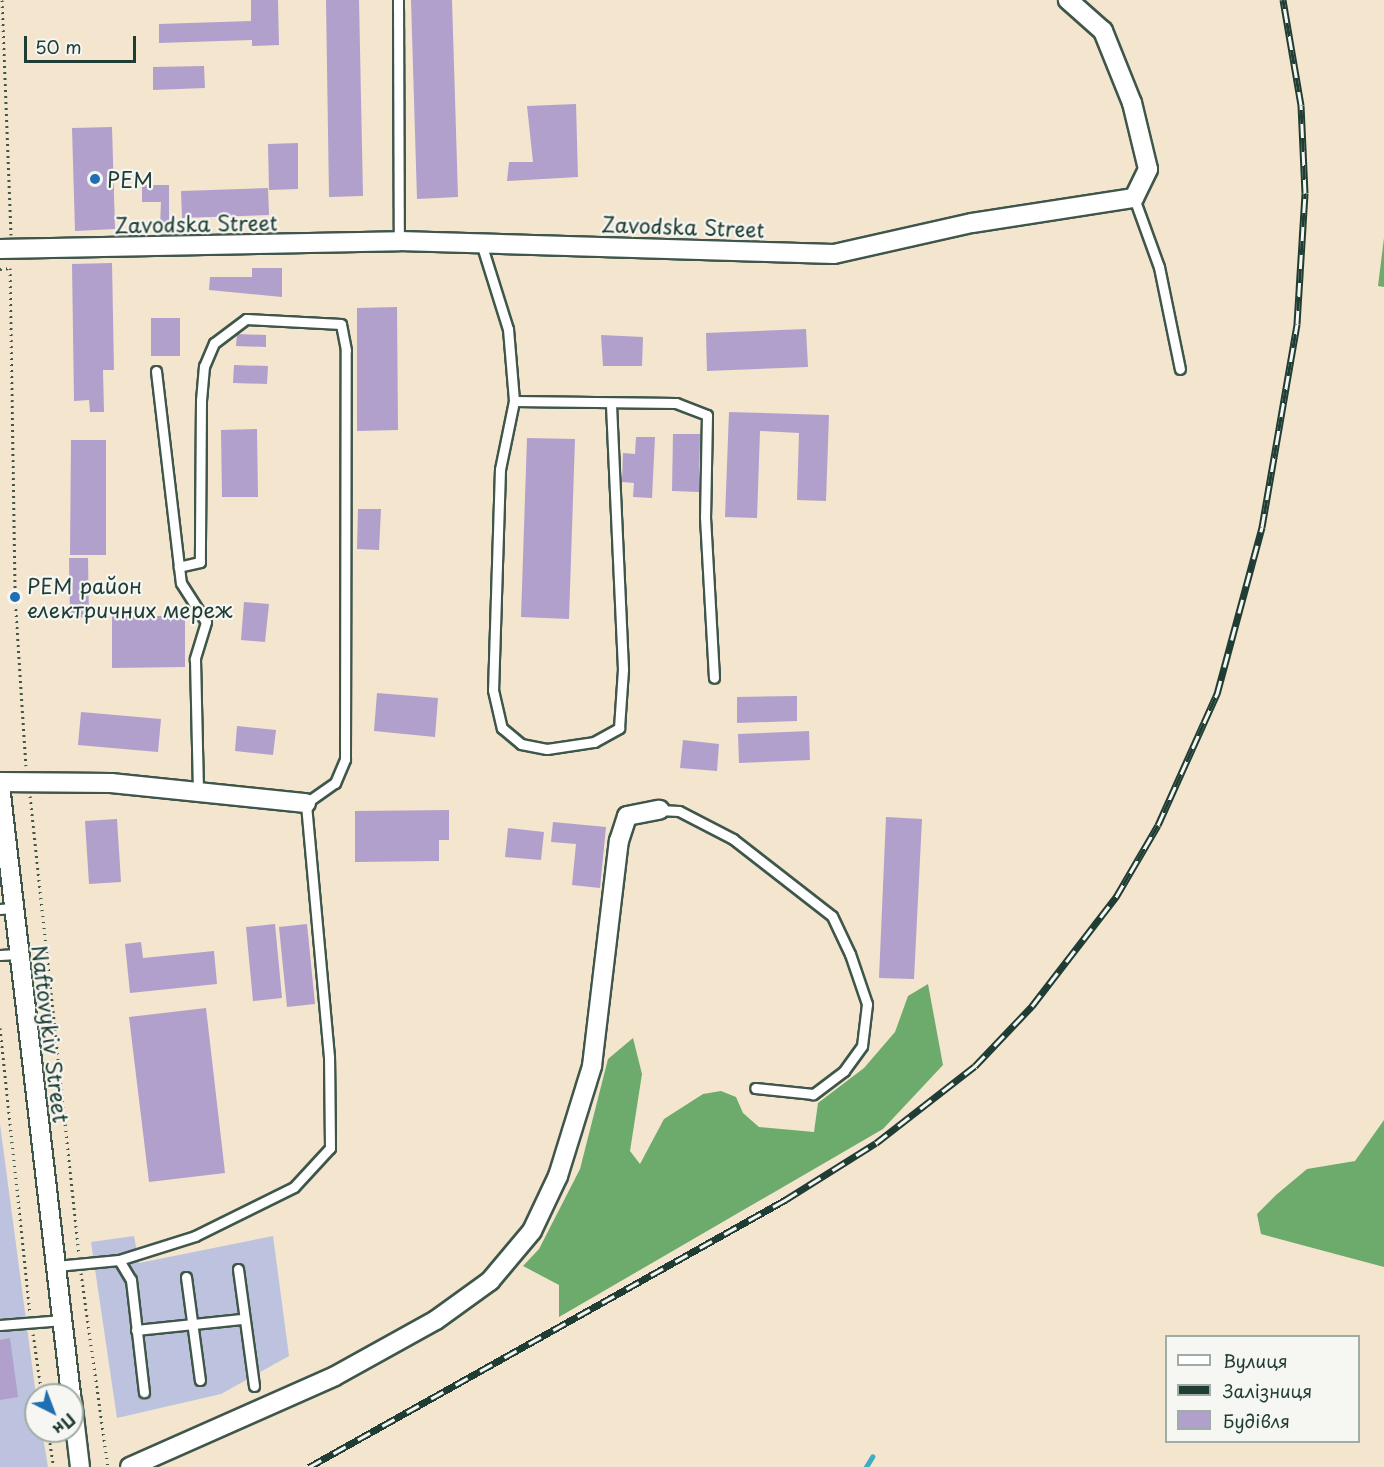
<!DOCTYPE html>
<html>
<head>
<meta charset="utf-8">
<style>
	body { margin:0 }
	#map { position:relative; width:1384px; height:1467px; overflow:hidden; background:#f3e5ce; font-family:"Playpen Sans",sans-serif }
	div>[style] { position:absolute }
	.industrial>* { inset:0; background:#bdc3de }
	.forest>* { inset:0; background:#6dab6c }
	.stream>* { height:4.5px; margin:-2.25px; padding:0 2.25px; transform-origin:2.25px; border-radius:2.25px; background:#41abc1 }
	.building>* { inset:0; background:#b1a0cc }
	.path>* { height:3px; margin-top:-1.5px; transform-origin:0; background:repeating-linear-gradient(90deg,#3f564b 0 1.5px,transparent 0 6px) }
	.roads { filter:drop-shadow(2px 0 #3f564b) drop-shadow(-2px 0 #3f564b) drop-shadow(0 2px #3f564b) drop-shadow(0 -2px #3f564b) }
	.service>* { height:9px; margin:-4.5px; padding:0 4.5px; transform-origin:4.5px; border-radius:4.5px; background:#fff }
	.minor>* { height:18px; margin:-9px; padding:0 9px; transform-origin:9px; border-radius:9px; background:#fff }
	.rail>* { height:7px; margin-top:-3.5px; transform-origin:0; background:repeating-linear-gradient(90deg,#f6f6f2 0 14px,#1f3d34 0 28px); box-sizing:border-box; border-block:2px solid #1f3d34 }
	.dots>* { width:16px; height:16px; translate:-50% -50%; box-sizing:border-box; border:3px solid #f6f6f2; border-radius:50% }
	span { translate:-50% -50%; white-space:nowrap; text-align:center; line-height:1.15; -webkit-text-stroke:4.5px #f6f6f2; paint-order:stroke }
	.poi-label { font-size:21px; color:#1f3d34 }
	.left { translate:0 -50%; text-align:left }
	.street-label { font-size:21px; color:#1f3d34 }
	.legend { position:absolute; left:1165px; top:1335px; width:195px; height:108px; box-sizing:border-box; background:#f6f6f2; border:2px solid #a0aca6; margin:0; padding:8px 10px; list-style:none; font-size:18px; color:#1f3d34 }
	.legend li { display:flex; align-items:center; gap:12px; height:30px }
	.legend b { width:30px; border:2px solid #a0aca6 }
	.north { position:absolute; left:24px; top:1383px; width:60px; height:60px; box-sizing:border-box; background:#f6f6f2; border:2px solid #a0aca6; border-radius:50%; rotate:138deg; font-size:16px; font-weight:700; line-height:24px; text-align:center; color:#1f3d34 }
	.north::after { content:''; display:block; margin:auto; width:21px; height:27px; background:#1f6fb2; clip-path:polygon(50% 0,100% 100%,50% 72%,0 100%) }
	.scale { position:absolute; left:24px; top:36px; width:112px; height:27px; box-sizing:border-box; border:3px solid #1f3d34; border-top:0; padding-left:8px; font-size:18px; line-height:21px; white-space:nowrap; color:#1f3d34; -webkit-text-stroke:4px #f6f6f2; paint-order:stroke }
</style>
</head>
<body>
<div id="map">
	<div class="industrial">
		<i style="clip-path:polygon(0 1124px,36px 1395px,36px 1431px,42px 1431px,48px 1467px,0 1467px)"></i>
		<i style="clip-path:polygon(134px 1236px,139px 1263px,273px 1236px,289px 1356px,221px 1394px,117px 1418px,91px 1242px)"></i>
	</div>
	<div class="forest">
		<i style="clip-path:polygon(1384px 238px,1384px 287px,1378px 286px)"></i>
		<i style="clip-path:polygon(928px 984px,943px 1065px,883px 1129px,559px 1317px,559px 1285px,523px 1266px,539px 1249px,580px 1169px,608px 1059px,633px 1038px,642px 1074px,630px 1151px,640px 1164px,664px 1119px,703px 1094px,721px 1091px,736px 1097px,743px 1113px,759px 1127px,814px 1132px,818px 1103px,864px 1068px,895px 1032px,908px 996px)"></i>
		<i style="clip-path:polygon(1384px 1120px,1384px 1267px,1261px 1234px,1257px 1214px,1276px 1195px,1307px 1169px,1355px 1161px)"></i>
	</div>
	<div class="stream">
		<i style="left:866px;top:1467px;width:12px;rotate:-59deg"></i>
	</div>
	<div class="building">
		<i style="clip-path:polygon(251px 0,278px 0,279px 45px,252px 46px,252px 40px,159px 43px,159px 24px,251px 21px)"></i>
		<i style="clip-path:polygon(326px 0,359px 0,363px 196px,329px 197px)"></i>
		<i style="clip-path:polygon(411px 0,452px 0,458px 197px,417px 199px)"></i>
		<i style="clip-path:polygon(204px 66px,205px 88px,153px 90px,153px 67px)"></i>
		<i style="clip-path:polygon(576px 104px,578px 177px,507px 181px,509px 162px,533px 162px,527px 106px)"></i>
		<i style="clip-path:polygon(112px 127px,115px 229px,75px 231px,72px 128px)"></i>
		<i style="clip-path:polygon(298px 143px,298px 189px,269px 190px,268px 144px)"></i>
		<i style="clip-path:polygon(142px 185px,169px 185px,169px 226px,160px 226px,161px 202px,142px 202px)"></i>
		<i style="clip-path:polygon(268px 188px,269px 215px,182px 218px,181px 191px)"></i>
		<i style="clip-path:polygon(112px 263px,114px 370px,103px 370px,104px 412px,90px 412px,89px 400px,74px 401px,72px 264px)"></i>
		<i style="clip-path:polygon(252px 268px,282px 268px,282px 297px,209px 290px,210px 277px,252px 277px)"></i>
		<i style="clip-path:polygon(397px 307px,398px 430px,357px 431px,357px 308px)"></i>
		<i style="clip-path:polygon(151px 318px,180px 318px,180px 356px,151px 356px)"></i>
		<i style="clip-path:polygon(806px 329px,808px 367px,707px 371px,706px 333px)"></i>
		<i style="clip-path:polygon(237px 334px,266px 335px,266px 347px,236px 346px)"></i>
		<i style="clip-path:polygon(601px 335px,643px 337px,642px 366px,603px 366px)"></i>
		<i style="clip-path:polygon(234px 365px,268px 366px,267px 384px,233px 383px)"></i>
		<i style="clip-path:polygon(729px 412px,829px 415px,826px 501px,797px 500px,799px 433px,760px 431px,757px 518px,725px 517px)"></i>
		<i style="clip-path:polygon(257px 429px,258px 497px,222px 497px,221px 430px)"></i>
		<i style="clip-path:polygon(673px 434px,700px 434px,699px 492px,672px 491px)"></i>
		<i style="clip-path:polygon(636px 437px,655px 437px,652px 498px,633px 497px,634px 483px,622px 482px,623px 453px,635px 454px)"></i>
		<i style="clip-path:polygon(527px 438px,575px 439px,569px 619px,521px 617px)"></i>
		<i style="clip-path:polygon(71px 440px,106px 440px,106px 555px,70px 555px)"></i>
		<i style="clip-path:polygon(358px 509px,381px 509px,379px 550px,357px 549px)"></i>
		<i style="clip-path:polygon(69px 558px,88px 558px,89px 617px,70px 618px)"></i>
		<i style="clip-path:polygon(244px 602px,269px 604px,265px 642px,241px 640px)"></i>
		<i style="clip-path:polygon(112px 616px,185px 616px,185px 667px,112px 668px)"></i>
		<i style="clip-path:polygon(377px 693px,438px 698px,435px 737px,374px 731px)"></i>
		<i style="clip-path:polygon(797px 696px,797px 721px,737px 723px,737px 697px)"></i>
		<i style="clip-path:polygon(81px 712px,161px 719px,158px 752px,78px 745px)"></i>
		<i style="clip-path:polygon(237px 726px,276px 730px,273px 755px,235px 751px)"></i>
		<i style="clip-path:polygon(809px 731px,810px 760px,739px 763px,738px 734px)"></i>
		<i style="clip-path:polygon(683px 740px,719px 744px,717px 771px,680px 768px)"></i>
		<i style="clip-path:polygon(449px 810px,449px 840px,439px 840px,439px 861px,355px 862px,355px 811px)"></i>
		<i style="clip-path:polygon(886px 817px,922px 819px,914px 979px,879px 978px)"></i>
		<i style="clip-path:polygon(117px 819px,121px 882px,89px 884px,85px 821px)"></i>
		<i style="clip-path:polygon(553px 822px,606px 827px,600px 888px,572px 885px,576px 844px,551px 842px)"></i>
		<i style="clip-path:polygon(508px 828px,544px 832px,541px 860px,505px 857px)"></i>
		<i style="clip-path:polygon(275px 924px,282px 998px,253px 1001px,246px 927px)"></i>
		<i style="clip-path:polygon(307px 924px,315px 1004px,287px 1007px,279px 927px)"></i>
		<i style="clip-path:polygon(141px 942px,143px 958px,214px 951px,217px 984px,130px 993px,125px 944px)"></i>
		<i style="clip-path:polygon(206px 1008px,225px 1173px,149px 1182px,129px 1017px)"></i>
		<i style="clip-path:polygon(10px 1338px,18px 1397px,0 1400px,0 1340px)"></i>
	</div>
	<div class="path">
		<i style="left:2px;top:0;width:235px;rotate:87.8deg"></i>
		<i style="left:10px;top:268px;width:329px;rotate:89.1deg"></i>
		<i style="left:15px;top:597px;width:169px;rotate:86.3deg"></i>
		<i style="left:0;top:269px;width:10px;rotate:-6deg"></i>
		<i style="left:30px;top:796px;width:459px;rotate:83.9deg"></i>
		<i style="left:0;top:1028px;width:287px;rotate:84deg"></i>
		<i style="left:81px;top:1273px;width:196px;rotate:82.1deg"></i>
		<i style="left:33px;top:1334px;width:62px;rotate:81.6deg"></i>
		<i style="left:48px;top:1431px;width:36px;rotate:81deg"></i>
	</div>
	<div class="roads">
		<div class="service">
			<i style="left:398px;top:0;width:241px;rotate:89.8deg"></i>
			<i style="left:1134px;top:198px;width:73px;rotate:70.1deg"></i>
			<i style="left:1159px;top:267px;width:104px;rotate:78.4deg"></i>
			<i style="left:481px;top:243px;width:90px;rotate:72.6deg"></i>
			<i style="left:508px;top:329px;width:72px;rotate:85.2deg"></i>
			<i style="left:514px;top:401px;width:69px;rotate:101.6deg"></i>
			<i style="left:500px;top:469px;width:221px;rotate:91.8deg"></i>
			<i style="left:493px;top:690px;width:39px;rotate:77deg"></i>
			<i style="left:502px;top:728px;width:25px;rotate:40deg"></i>
			<i style="left:521px;top:744px;width:26px;rotate:11deg"></i>
			<i style="left:547px;top:749px;width:48px;rotate:-8.5deg"></i>
			<i style="left:594px;top:742px;width:29px;rotate:-29deg"></i>
			<i style="left:619px;top:728px;width:59px;rotate:-86.1deg"></i>
			<i style="left:623px;top:669px;width:263px;rotate:-92.6deg"></i>
			<i style="left:156px;top:371px;width:213px;rotate:83.3deg"></i>
			<i style="left:181px;top:583px;width:46px;rotate:57.3deg"></i>
			<i style="left:206px;top:622px;width:39px;rotate:107deg"></i>
			<i style="left:195px;top:659px;width:133px;rotate:88.7deg"></i>
			<i style="left:514px;top:401px;width:162px;rotate:0.7deg"></i>
			<i style="left:676px;top:403px;width:33px;rotate:21deg"></i>
			<i style="left:707px;top:415px;width:102px;rotate:91.1deg"></i>
			<i style="left:705px;top:517px;width:161px;rotate:86.8deg"></i>
			<i style="left:659px;top:810px;width:20px;rotate:3deg"></i>
			<i style="left:679px;top:811px;width:61px;rotate:27.4deg"></i>
			<i style="left:733px;top:839px;width:125px;rotate:37.9deg"></i>
			<i style="left:832px;top:916px;width:42px;rotate:64.7deg"></i>
			<i style="left:850px;top:954px;width:53px;rotate:71.2deg"></i>
			<i style="left:867px;top:1004px;width:42px;rotate:96.8deg"></i>
			<i style="left:862px;top:1046px;width:31px;rotate:126deg"></i>
			<i style="left:844px;top:1071px;width:39px;rotate:143deg"></i>
			<i style="left:813px;top:1094px;width:58px;rotate:-174.1deg"></i>
			<i style="left:0;top:909px;width:12px;rotate:-5deg"></i>
			<i style="left:0;top:955px;width:18px;rotate:-3deg"></i>
			<i style="left:119px;top:1260px;width:80px;rotate:-17.5deg"></i>
			<i style="left:195px;top:1236px;width:110px;rotate:-26.3deg"></i>
			<i style="left:294px;top:1187px;width:53px;rotate:-47.3deg"></i>
			<i style="left:330px;top:1148px;width:91px;rotate:-90.6deg"></i>
			<i style="left:329px;top:1057px;width:255px;rotate:-95.2deg"></i>
			<i style="left:306px;top:803px;width:35px;rotate:-35deg"></i>
			<i style="left:335px;top:783px;width:26px;rotate:-67deg"></i>
			<i style="left:345px;top:759px;width:409px;rotate:-89.9deg"></i>
			<i style="left:346px;top:350px;width:26px;rotate:-101deg"></i>
			<i style="left:341px;top:324px;width:95px;rotate:-177deg"></i>
			<i style="left:246px;top:319px;width:40px;rotate:143deg"></i>
			<i style="left:214px;top:343px;width:25px;rotate:113deg"></i>
			<i style="left:204px;top:366px;width:34px;rotate:95deg"></i>
			<i style="left:201px;top:400px;width:162px;rotate:90.4deg"></i>
			<i style="left:200px;top:562px;width:22px;rotate:167deg"></i>
			<i style="left:56px;top:1266px;width:63px;rotate:-5.4deg"></i>
			<i style="left:119px;top:1260px;width:23px;rotate:59deg"></i>
			<i style="left:131px;top:1280px;width:113px;rotate:83.4deg"></i>
			<i style="left:238px;top:1269px;width:118px;rotate:82.2deg"></i>
			<i style="left:186px;top:1277px;width:104px;rotate:82.3deg"></i>
			<i style="left:0;top:1325px;width:63px;rotate:-4.5deg"></i>
			<i style="left:136px;top:1330px;width:106px;rotate:-6deg"></i>
		</div>
		<div class="minor">
			<i style="left:0;top:249px;width:399px;rotate:-1.1deg"></i>
			<i style="left:399px;top:241px;width:435px;rotate:1.7deg"></i>
			<i style="left:834px;top:254px;width:141px;rotate:-12.7deg"></i>
			<i style="left:972px;top:223px;width:164px;rotate:-8.8deg"></i>
			<i style="left:1134px;top:198px;width:32px;rotate:-64deg"></i>
			<i style="left:1148px;top:169px;width:68px;rotate:-103.6deg"></i>
			<i style="left:1132px;top:103px;width:78px;rotate:-111.9deg"></i>
			<i style="left:1103px;top:31px;width:47px;rotate:-138.5deg"></i>
			<i style="left:0;top:782px;width:111px;rotate:0.5deg"></i>
			<i style="left:111px;top:783px;width:196px;rotate:5.9deg"></i>
			<i style="left:0;top:786px;width:613px;rotate:83.35deg"></i>
			<i style="left:72px;top:1400px;width:67px;rotate:83.2deg"></i>
			<i style="left:130px;top:1467px;width:224px;rotate:-23.9deg"></i>
			<i style="left:335px;top:1376px;width:115px;rotate:-29deg"></i>
			<i style="left:436px;top:1320px;width:67px;rotate:-35.8deg"></i>
			<i style="left:490px;top:1281px;width:65px;rotate:-50deg"></i>
			<i style="left:532px;top:1231px;width:61px;rotate:-64.7deg"></i>
			<i style="left:558px;top:1176px;width:115px;rotate:-72.8deg"></i>
			<i style="left:592px;top:1066px;width:227px;rotate:-83.2deg"></i>
			<i style="left:619px;top:841px;width:26px;rotate:-72deg"></i>
			<i style="left:627px;top:816px;width:33px;rotate:-11deg"></i>
		</div>
	</div>
	<div class="rail">
		<i style="left:309px;top:1467px;width:546px;rotate:-29.29deg"></i>
		<i style="left:785px;top:1200px;width:107px;rotate:-32.1deg"></i>
		<i style="left:876px;top:1143px;width:125px;rotate:-37.9deg"></i>
		<i style="left:975px;top:1066px;width:83px;rotate:-46.5deg"></i>
		<i style="left:1032px;top:1006px;width:138px;rotate:-52.4deg"></i>
		<i style="left:1116px;top:897px;width:83px;rotate:-59.7deg"></i>
		<i style="left:1158px;top:825px;width:144px;rotate:-65.8deg"></i>
		<i style="left:1217px;top:694px;width:173px;rotate:-74.9deg"></i>
		<i style="left:1262px;top:527px;width:206px;rotate:-80.2deg"></i>
		<i style="left:1297px;top:324px;width:131px;rotate:-86.5deg"></i>
		<i style="left:1305px;top:193px;width:88px;rotate:-92.6deg"></i>
		<i style="left:1301px;top:105px;width:107px;rotate:-99.7deg"></i>
	</div>
	<div class="dots">
		<i style="left:95px;top:179px;background:#1f6fb2"></i>
		<i style="left:15px;top:597px;background:#1f6fb2"></i>
	</div>
	<div class="poi-label">
		<span class="left" style="left:107px;top:179px">РЕМ</span>
		<span class="left" style="left:27px;top:597px">РЕМ район<br>електричних мереж</span>
	</div>
	<div class="street-label">
		<span style="left:196px;top:223px;rotate:-1deg">Zavodska Street</span>
		<span style="left:683px;top:226px;rotate:2deg">Zavodska Street</span>
		<span style="left:51px;top:1034px;rotate:83deg">Naftovykiv Street</span>
	</div>
	<ul class="legend">
	<li><b style="height:8px;background:#fff"></b>Вулиця</li>
	<li><b style="height:8px;background:#1f3d34"></b>Залізниця</li>
	<li><b style="height:16px;background:#b1a0cc"></b>Будівля</li>
	</ul>
	<div class="north">Пн</div>
	<div class="scale">50 m</div>
</div>
</body>
</html>
